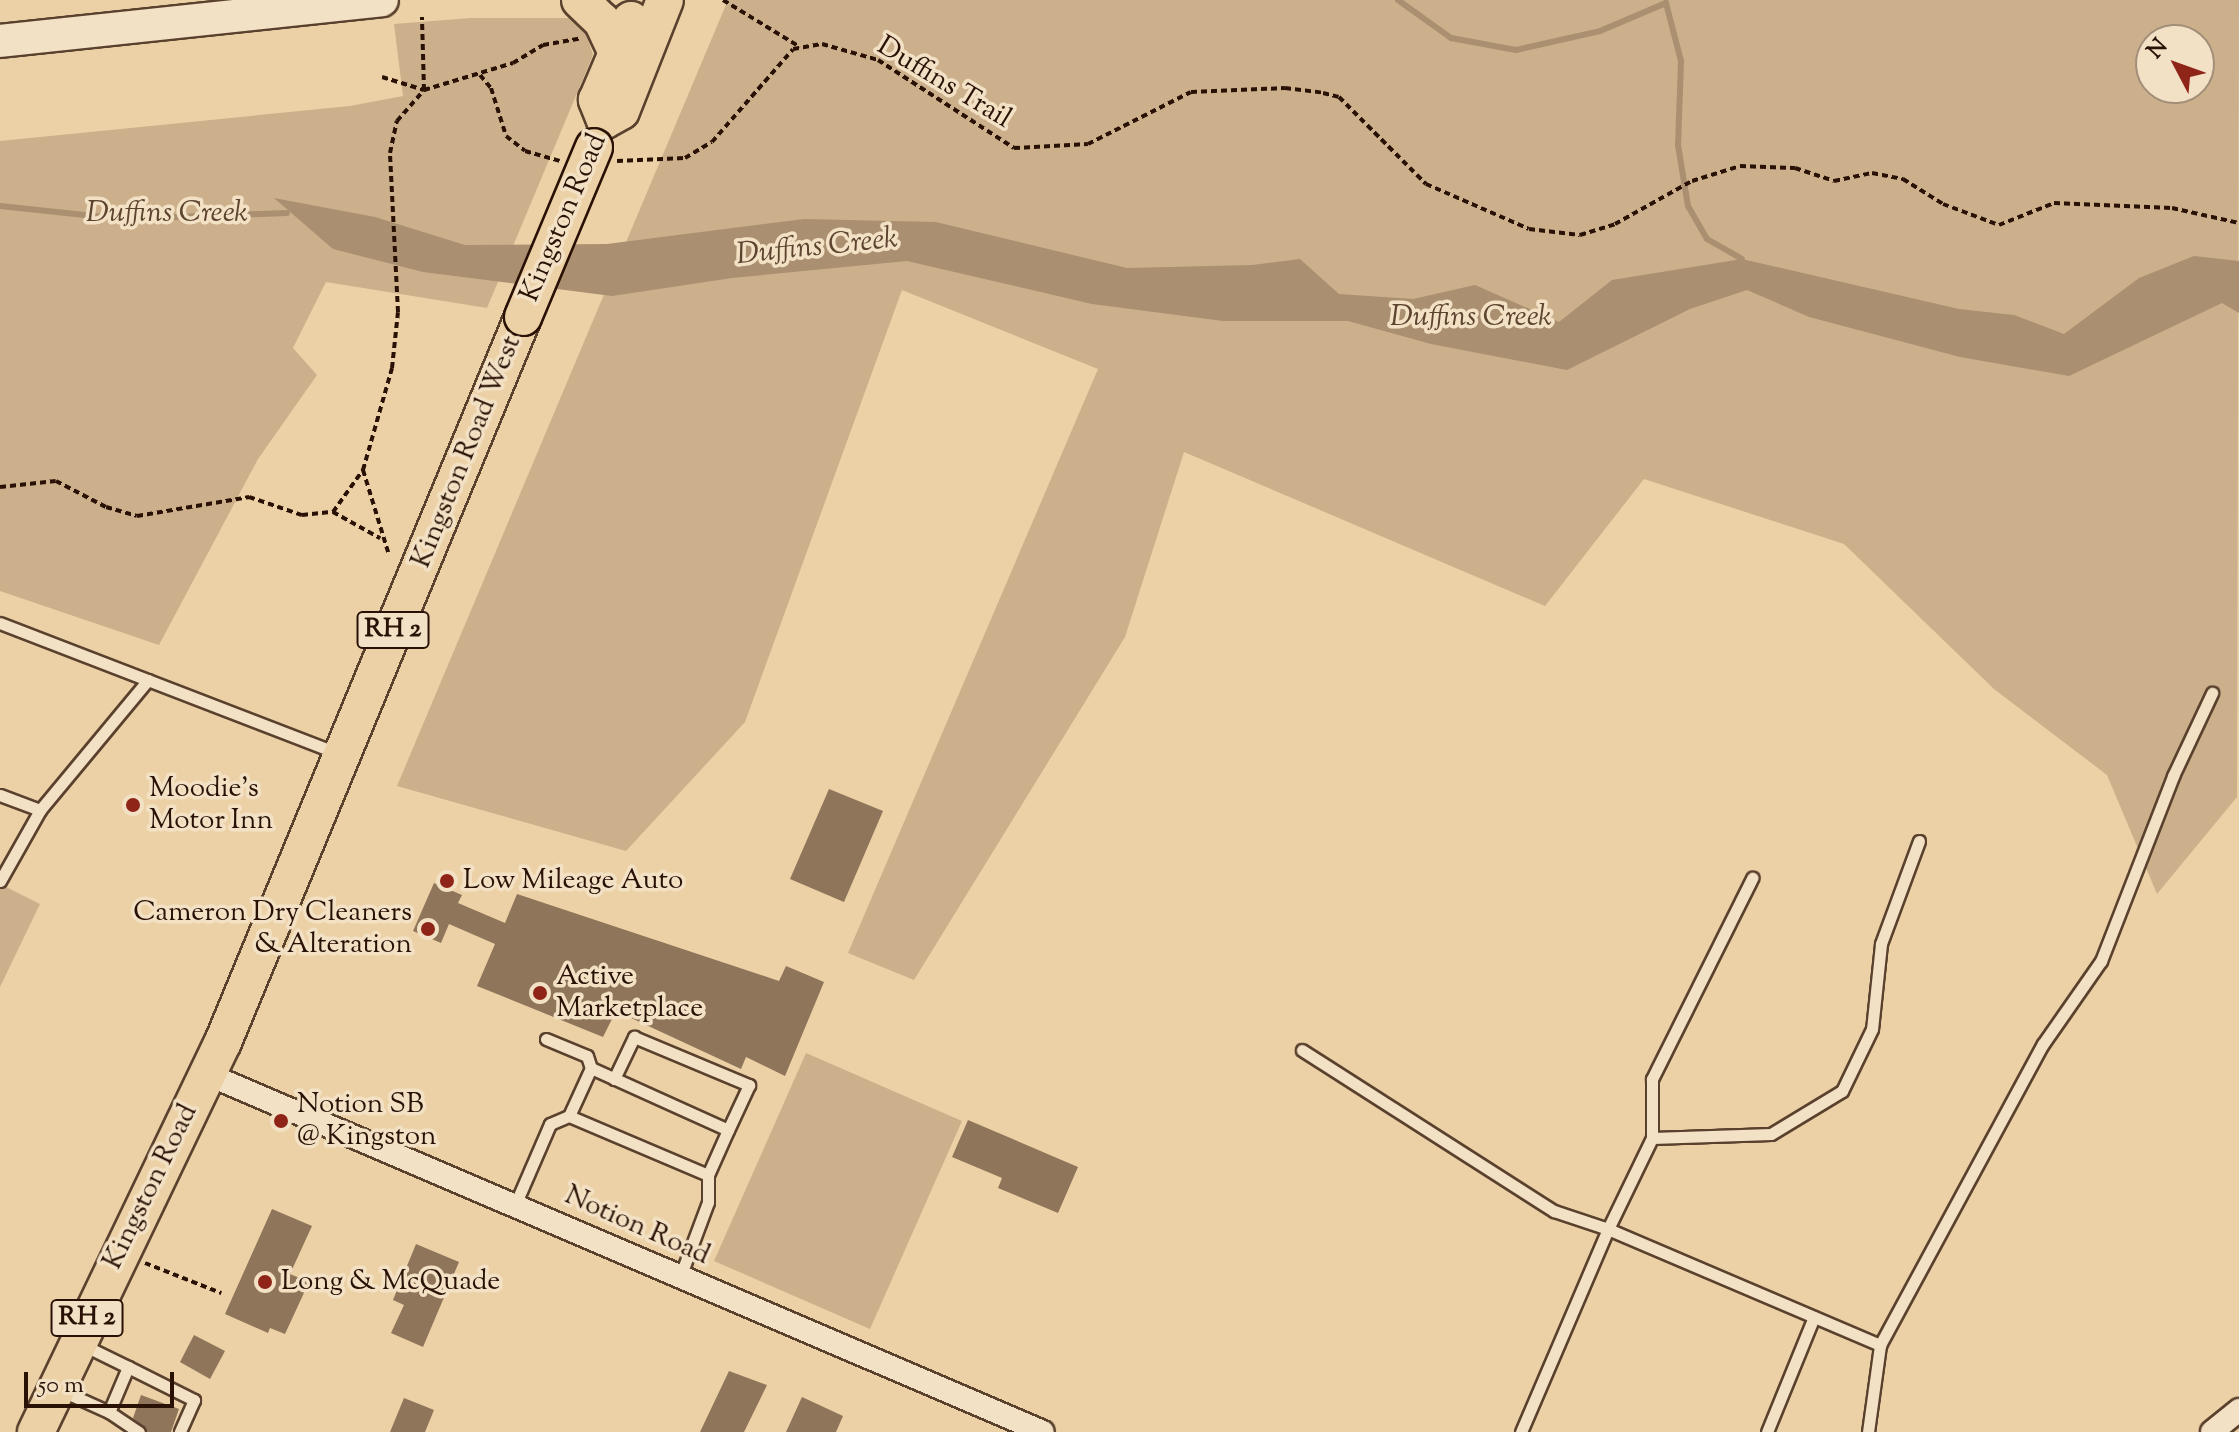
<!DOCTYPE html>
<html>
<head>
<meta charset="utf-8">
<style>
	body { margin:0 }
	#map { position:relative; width:2239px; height:1432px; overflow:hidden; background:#ecd1a6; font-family:"Sorts Mill Goudy",serif }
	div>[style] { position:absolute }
	.green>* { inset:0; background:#cbb08b }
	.water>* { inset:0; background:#aa9070 }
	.stream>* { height:6px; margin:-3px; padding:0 3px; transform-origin:3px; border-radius:3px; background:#aa9070 }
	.building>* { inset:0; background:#8f7559 }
	.path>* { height:4px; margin-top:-2px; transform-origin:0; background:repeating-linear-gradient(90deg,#2a1106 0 6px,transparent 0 10px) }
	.roads { filter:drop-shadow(2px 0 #5a412e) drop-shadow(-2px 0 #5a412e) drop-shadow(0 2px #5a412e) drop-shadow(0 -2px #5a412e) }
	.lane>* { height:11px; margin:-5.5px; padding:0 5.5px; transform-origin:5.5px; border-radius:5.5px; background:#f3e1c5 }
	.street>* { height:22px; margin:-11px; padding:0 11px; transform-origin:11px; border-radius:11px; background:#f3e1c5 }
	.secondary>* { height:32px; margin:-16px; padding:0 16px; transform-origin:16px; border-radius:16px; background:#f3e1c5 }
	.primary>* { height:36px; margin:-18px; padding:0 18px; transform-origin:18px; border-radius:18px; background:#ecd1a6 }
	.bridges { filter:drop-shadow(2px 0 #2a1106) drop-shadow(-2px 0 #2a1106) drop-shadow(0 2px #2a1106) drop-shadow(0 -2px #2a1106) }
	.primary-bridge>* { height:36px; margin:-18px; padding:0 18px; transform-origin:18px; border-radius:18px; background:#ecd1a6 }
	.dots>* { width:22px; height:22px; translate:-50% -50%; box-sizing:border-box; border:4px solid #f3e1c5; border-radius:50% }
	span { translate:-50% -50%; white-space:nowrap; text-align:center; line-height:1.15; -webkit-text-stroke:7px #f3e1c5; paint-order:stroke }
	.shield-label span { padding:2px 6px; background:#f3e1c5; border:2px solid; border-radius:6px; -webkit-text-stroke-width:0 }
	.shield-label { font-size:26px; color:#2a1106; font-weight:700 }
	.street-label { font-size:28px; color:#2a1106 }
	.poi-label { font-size:28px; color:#2a1106 }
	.left { translate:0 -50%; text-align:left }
	.right { translate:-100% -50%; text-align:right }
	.water-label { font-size:30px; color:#5d4430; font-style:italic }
	.north { position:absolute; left:2135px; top:24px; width:80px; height:80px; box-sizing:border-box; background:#f3e1c5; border:2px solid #a38e79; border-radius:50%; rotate:311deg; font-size:22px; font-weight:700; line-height:32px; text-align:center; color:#2a1106 }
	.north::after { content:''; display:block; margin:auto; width:28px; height:36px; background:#8f2418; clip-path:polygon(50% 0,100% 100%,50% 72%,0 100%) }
	.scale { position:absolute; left:24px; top:1372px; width:150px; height:36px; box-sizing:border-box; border:4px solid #2a1106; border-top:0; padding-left:10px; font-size:24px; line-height:28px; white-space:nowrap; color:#2a1106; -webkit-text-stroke:6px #f3e1c5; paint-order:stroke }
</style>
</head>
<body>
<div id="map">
	<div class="green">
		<i style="clip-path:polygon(evenodd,728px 0,2239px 0,2237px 797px,2157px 894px,2107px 775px,1994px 689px,1844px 544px,1644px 479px,1545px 606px,1184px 452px,1125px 637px,914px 980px,848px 953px,1098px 369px,902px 290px,745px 722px,626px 851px,397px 786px,728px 0,2151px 40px,2199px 40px,2199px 88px,2151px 88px,2151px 40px)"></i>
		<i style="clip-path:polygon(471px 18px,574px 18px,585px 29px,593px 55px,487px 308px,326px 282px,293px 348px,317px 375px,258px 459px,159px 645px,0 591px,0 141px,350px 106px,403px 96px,394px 24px)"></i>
		<i style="clip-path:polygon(0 884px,40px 904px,0 987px)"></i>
		<i style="clip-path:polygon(806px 1053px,962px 1121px,870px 1329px,714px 1261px)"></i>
	</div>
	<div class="water">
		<i style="clip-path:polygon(274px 198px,375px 217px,465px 245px,607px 244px,804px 219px,936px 222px,1127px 268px,1252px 265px,1300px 259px,1339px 294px,1413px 299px,1475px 285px,1559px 322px,1612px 280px,1742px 259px,1959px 309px,2014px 315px,2064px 334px,2139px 278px,2194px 256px,2239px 261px,2239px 313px,2222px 303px,2069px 376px,1960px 357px,1809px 317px,1747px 290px,1690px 309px,1567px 370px,1431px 344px,1348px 321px,1223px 321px,1092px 304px,907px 261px,732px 278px,612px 296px,423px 272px,333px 249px)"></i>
	</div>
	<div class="stream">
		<i style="left:1398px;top:0;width:65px;rotate:35.6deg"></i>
		<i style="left:1451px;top:38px;width:66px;rotate:10.5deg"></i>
		<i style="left:1516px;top:50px;width:86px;rotate:-12.7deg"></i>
		<i style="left:1600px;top:31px;width:72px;rotate:-23deg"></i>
		<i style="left:1666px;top:3px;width:60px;rotate:75.5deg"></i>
		<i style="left:1681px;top:61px;width:84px;rotate:92deg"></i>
		<i style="left:1678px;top:145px;width:62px;rotate:80.7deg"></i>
		<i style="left:1688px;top:206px;width:38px;rotate:60deg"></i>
		<i style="left:1707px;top:239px;width:40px;rotate:29.7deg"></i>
		<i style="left:0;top:206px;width:123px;rotate:6.1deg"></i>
		<i style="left:122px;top:219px;width:165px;rotate:-2.1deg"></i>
	</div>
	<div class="building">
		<i style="clip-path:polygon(829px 789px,883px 811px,844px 902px,790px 879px)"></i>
		<i style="clip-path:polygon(434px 883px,462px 895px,458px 903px,505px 923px,517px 894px,779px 981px,786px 966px,824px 982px,785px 1076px,746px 1057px,741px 1069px,616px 1011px,603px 1037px,477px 986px,495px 944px,449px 924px,441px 943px,413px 931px)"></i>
		<i style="clip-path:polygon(968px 1120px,1078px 1167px,1058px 1213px,998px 1188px,1002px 1178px,952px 1157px)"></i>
		<i style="clip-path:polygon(272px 1209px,312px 1226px,290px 1274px,309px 1282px,285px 1334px,270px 1328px,268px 1333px,225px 1314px)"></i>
		<i style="clip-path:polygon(416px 1244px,459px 1262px,423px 1347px,391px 1333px,404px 1305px,393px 1300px)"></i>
		<i style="clip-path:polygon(194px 1335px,225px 1351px,210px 1379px,180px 1362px)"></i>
		<i style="clip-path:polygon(729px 1371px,767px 1385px,744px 1432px,700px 1432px)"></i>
		<i style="clip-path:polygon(141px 1395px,179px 1409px,171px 1432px,147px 1432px,133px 1418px)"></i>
		<i style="clip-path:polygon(802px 1397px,843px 1416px,836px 1432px,786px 1432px)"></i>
		<i style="clip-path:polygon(404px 1398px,434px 1410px,425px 1432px,390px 1432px)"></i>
	</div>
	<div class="path">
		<i style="left:723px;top:0;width:90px;rotate:31.4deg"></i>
		<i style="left:480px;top:75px;width:17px;rotate:50deg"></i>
		<i style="left:491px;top:88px;width:50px;rotate:72.6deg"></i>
		<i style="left:506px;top:136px;width:24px;rotate:38deg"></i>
		<i style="left:525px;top:151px;width:36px;rotate:16deg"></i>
		<i style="left:382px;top:77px;width:44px;rotate:17.2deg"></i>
		<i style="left:424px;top:90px;width:73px;rotate:-91.6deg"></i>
		<i style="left:617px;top:161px;width:68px;rotate:-2.5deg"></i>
		<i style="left:685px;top:158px;width:31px;rotate:-31deg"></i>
		<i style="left:712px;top:142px;width:123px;rotate:-48.9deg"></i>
		<i style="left:793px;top:49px;width:29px;rotate:-10deg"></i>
		<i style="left:822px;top:44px;width:58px;rotate:15.9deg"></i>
		<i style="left:878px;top:60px;width:162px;rotate:32.9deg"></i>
		<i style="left:1014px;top:148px;width:74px;rotate:-3.1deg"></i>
		<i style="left:1088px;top:144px;width:115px;rotate:-26.8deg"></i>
		<i style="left:1191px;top:92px;width:94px;rotate:-2.4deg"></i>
		<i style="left:1285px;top:88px;width:38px;rotate:7deg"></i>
		<i style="left:1323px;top:93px;width:16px;rotate:14deg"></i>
		<i style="left:1339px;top:97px;width:123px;rotate:45deg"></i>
		<i style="left:1426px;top:184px;width:112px;rotate:23.6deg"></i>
		<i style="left:1529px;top:229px;width:51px;rotate:6.7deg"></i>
		<i style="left:1580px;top:235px;width:37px;rotate:-17deg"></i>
		<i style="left:1615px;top:224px;width:88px;rotate:-29.2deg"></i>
		<i style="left:1692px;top:181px;width:50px;rotate:-17.4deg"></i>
		<i style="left:1740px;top:166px;width:55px;rotate:2.1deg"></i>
		<i style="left:1795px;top:168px;width:41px;rotate:18.4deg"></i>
		<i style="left:1834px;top:181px;width:39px;rotate:-12deg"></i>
		<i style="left:1872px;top:173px;width:32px;rotate:11deg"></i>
		<i style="left:1903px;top:179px;width:47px;rotate:32deg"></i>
		<i style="left:1943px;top:204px;width:60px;rotate:20.6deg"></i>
		<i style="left:1999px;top:225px;width:59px;rotate:-21.8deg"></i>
		<i style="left:2054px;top:203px;width:118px;rotate:2.4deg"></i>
		<i style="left:2172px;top:208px;width:69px;rotate:12.6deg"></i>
		<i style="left:363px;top:470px;width:86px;rotate:73deg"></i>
		<i style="left:0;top:487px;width:56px;rotate:-6.1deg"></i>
		<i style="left:56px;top:481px;width:56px;rotate:27.5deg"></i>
		<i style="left:106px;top:507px;width:32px;rotate:16deg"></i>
		<i style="left:137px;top:516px;width:114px;rotate:-9.6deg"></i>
		<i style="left:249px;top:497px;width:56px;rotate:18.8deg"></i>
		<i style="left:302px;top:515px;width:31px;rotate:-6deg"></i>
		<i style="left:333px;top:512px;width:52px;rotate:-54.5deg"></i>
		<i style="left:363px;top:470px;width:106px;rotate:-74.1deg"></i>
		<i style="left:392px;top:368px;width:56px;rotate:-83.9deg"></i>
		<i style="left:398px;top:312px;width:159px;rotate:-92.9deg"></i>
		<i style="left:390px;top:153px;width:33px;rotate:-78deg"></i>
		<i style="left:397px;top:121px;width:41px;rotate:-48.9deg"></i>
		<i style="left:424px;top:90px;width:93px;rotate:-16.9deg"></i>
		<i style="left:513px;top:63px;width:35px;rotate:-31deg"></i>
		<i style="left:543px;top:45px;width:39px;rotate:-10deg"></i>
		<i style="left:333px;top:512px;width:54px;rotate:29deg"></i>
		<i style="left:145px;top:1263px;width:82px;rotate:21.5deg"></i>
	</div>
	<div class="roads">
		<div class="lane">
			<i style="left:0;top:623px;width:361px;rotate:21.1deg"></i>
			<i style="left:0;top:795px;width:43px;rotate:20.6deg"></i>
			<i style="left:40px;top:810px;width:169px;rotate:-50.3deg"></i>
			<i style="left:1919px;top:841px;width:110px;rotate:110.3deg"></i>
			<i style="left:1881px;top:944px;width:85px;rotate:96deg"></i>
			<i style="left:1872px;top:1029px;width:69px;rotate:115.8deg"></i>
			<i style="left:1842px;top:1091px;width:83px;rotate:148.8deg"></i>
			<i style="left:1771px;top:1134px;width:119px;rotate:178.1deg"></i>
			<i style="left:1652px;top:1138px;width:101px;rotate:115.8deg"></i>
			<i style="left:1608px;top:1229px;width:296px;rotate:23.1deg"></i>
			<i style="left:1880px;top:1345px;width:342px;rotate:-61.6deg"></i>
			<i style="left:2043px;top:1044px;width:101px;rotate:-55.1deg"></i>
			<i style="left:2101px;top:961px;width:199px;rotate:-68.7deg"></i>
			<i style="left:2173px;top:776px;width:92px;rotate:-64.8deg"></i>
			<i style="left:0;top:881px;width:81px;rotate:-60.6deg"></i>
			<i style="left:546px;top:1039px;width:44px;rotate:22.5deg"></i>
			<i style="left:587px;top:1056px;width:13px;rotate:72deg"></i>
			<i style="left:1302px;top:1050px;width:299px;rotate:32.6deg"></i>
			<i style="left:1554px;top:1211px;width:57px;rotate:18.4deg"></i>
			<i style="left:1608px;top:1229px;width:221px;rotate:113.2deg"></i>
			<i style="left:614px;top:1079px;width:47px;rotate:-64.5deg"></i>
			<i style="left:634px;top:1037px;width:125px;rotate:22.7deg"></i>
			<i style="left:749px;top:1085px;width:50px;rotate:115deg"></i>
			<i style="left:1652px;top:1138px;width:59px;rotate:-90deg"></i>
			<i style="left:1652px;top:1079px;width:225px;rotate:-63.5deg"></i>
			<i style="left:515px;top:1205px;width:88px;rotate:-66.6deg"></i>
			<i style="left:550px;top:1124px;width:21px;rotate:-23deg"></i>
			<i style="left:569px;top:1116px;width:53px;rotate:-65.4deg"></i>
			<i style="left:591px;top:1068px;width:150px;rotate:24.3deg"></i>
			<i style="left:728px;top:1130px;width:49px;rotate:114deg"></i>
			<i style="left:708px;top:1175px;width:151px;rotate:-157deg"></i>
			<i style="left:680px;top:1277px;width:80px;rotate:-69.5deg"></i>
			<i style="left:708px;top:1202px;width:27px;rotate:-90deg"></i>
			<i style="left:128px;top:1367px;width:74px;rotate:26.6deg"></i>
			<i style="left:194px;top:1400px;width:35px;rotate:114deg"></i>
			<i style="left:60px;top:1390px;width:54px;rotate:24.2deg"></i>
			<i style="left:109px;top:1412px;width:49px;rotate:-67.1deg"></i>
			<i style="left:128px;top:1367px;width:52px;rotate:-153.9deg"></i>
			<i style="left:109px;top:1412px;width:36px;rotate:34deg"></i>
			<i style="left:1767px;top:1432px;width:124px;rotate:-67.8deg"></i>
			<i style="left:1868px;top:1432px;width:88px;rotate:-82.1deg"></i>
		</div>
		<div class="street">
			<i style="left:207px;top:1074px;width:909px;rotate:23.18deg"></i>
			<i style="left:2212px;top:1432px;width:35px;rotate:-39deg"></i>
		</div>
		<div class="secondary">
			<i style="left:0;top:41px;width:384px;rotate:-6.1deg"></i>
		</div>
		<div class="primary">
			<i style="left:580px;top:0;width:30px;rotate:44deg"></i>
			<i style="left:602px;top:21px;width:35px;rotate:65deg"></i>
			<i style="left:605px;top:120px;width:18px;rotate:-29deg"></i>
			<i style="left:621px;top:111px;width:119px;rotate:-68.4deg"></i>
			<i style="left:605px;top:120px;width:22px;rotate:-112deg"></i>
			<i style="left:597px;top:100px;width:87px;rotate:-67deg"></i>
			<i style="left:36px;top:1432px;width:433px;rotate:-64.4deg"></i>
			<i style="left:223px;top:1042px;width:785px;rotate:-67.52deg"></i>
		</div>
	</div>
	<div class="bridges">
		<div class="primary-bridge">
			<i style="left:523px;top:317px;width:184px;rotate:-67.3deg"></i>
		</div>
	</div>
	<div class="dots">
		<i style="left:133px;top:805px;background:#8f2418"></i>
		<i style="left:447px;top:881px;background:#8f2418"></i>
		<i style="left:428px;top:929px;background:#8f2418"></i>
		<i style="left:540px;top:993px;background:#8f2418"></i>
		<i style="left:281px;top:1121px;background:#8f2418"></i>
		<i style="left:265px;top:1282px;background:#8f2418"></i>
	</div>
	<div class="shield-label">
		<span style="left:393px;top:630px">RH 2</span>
		<span style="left:87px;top:1318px">RH 2</span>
	</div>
	<div class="street-label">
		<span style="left:944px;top:83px;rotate:31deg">Duffins Trail</span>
		<span style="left:564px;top:218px;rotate:-67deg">Kingston Road</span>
		<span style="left:467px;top:452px;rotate:-68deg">Kingston Road West</span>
		<span style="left:151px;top:1187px;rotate:-64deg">Kingston Road</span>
		<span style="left:637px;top:1226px;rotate:24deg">Notion Road</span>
	</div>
	<div class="poi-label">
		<span class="left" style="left:149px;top:805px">Moodie’s<br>Motor Inn</span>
		<span class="left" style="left:463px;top:881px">Low Mileage Auto</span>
		<span class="right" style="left:412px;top:929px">Cameron Dry Cleaners<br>&amp; Alteration</span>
		<span class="left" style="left:556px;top:993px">Active<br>Marketplace</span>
		<span class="left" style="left:297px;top:1121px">Notion SB<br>@ Kingston</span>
		<span class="left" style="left:281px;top:1282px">Long &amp; McQuade</span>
	</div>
	<div class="water-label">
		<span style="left:167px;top:214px">Duffins Creek</span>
		<span style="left:817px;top:248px;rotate:-6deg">Duffins Creek</span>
		<span style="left:1471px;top:318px">Duffins Creek</span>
	</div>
	<div class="north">N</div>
	<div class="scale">50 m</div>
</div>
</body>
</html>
